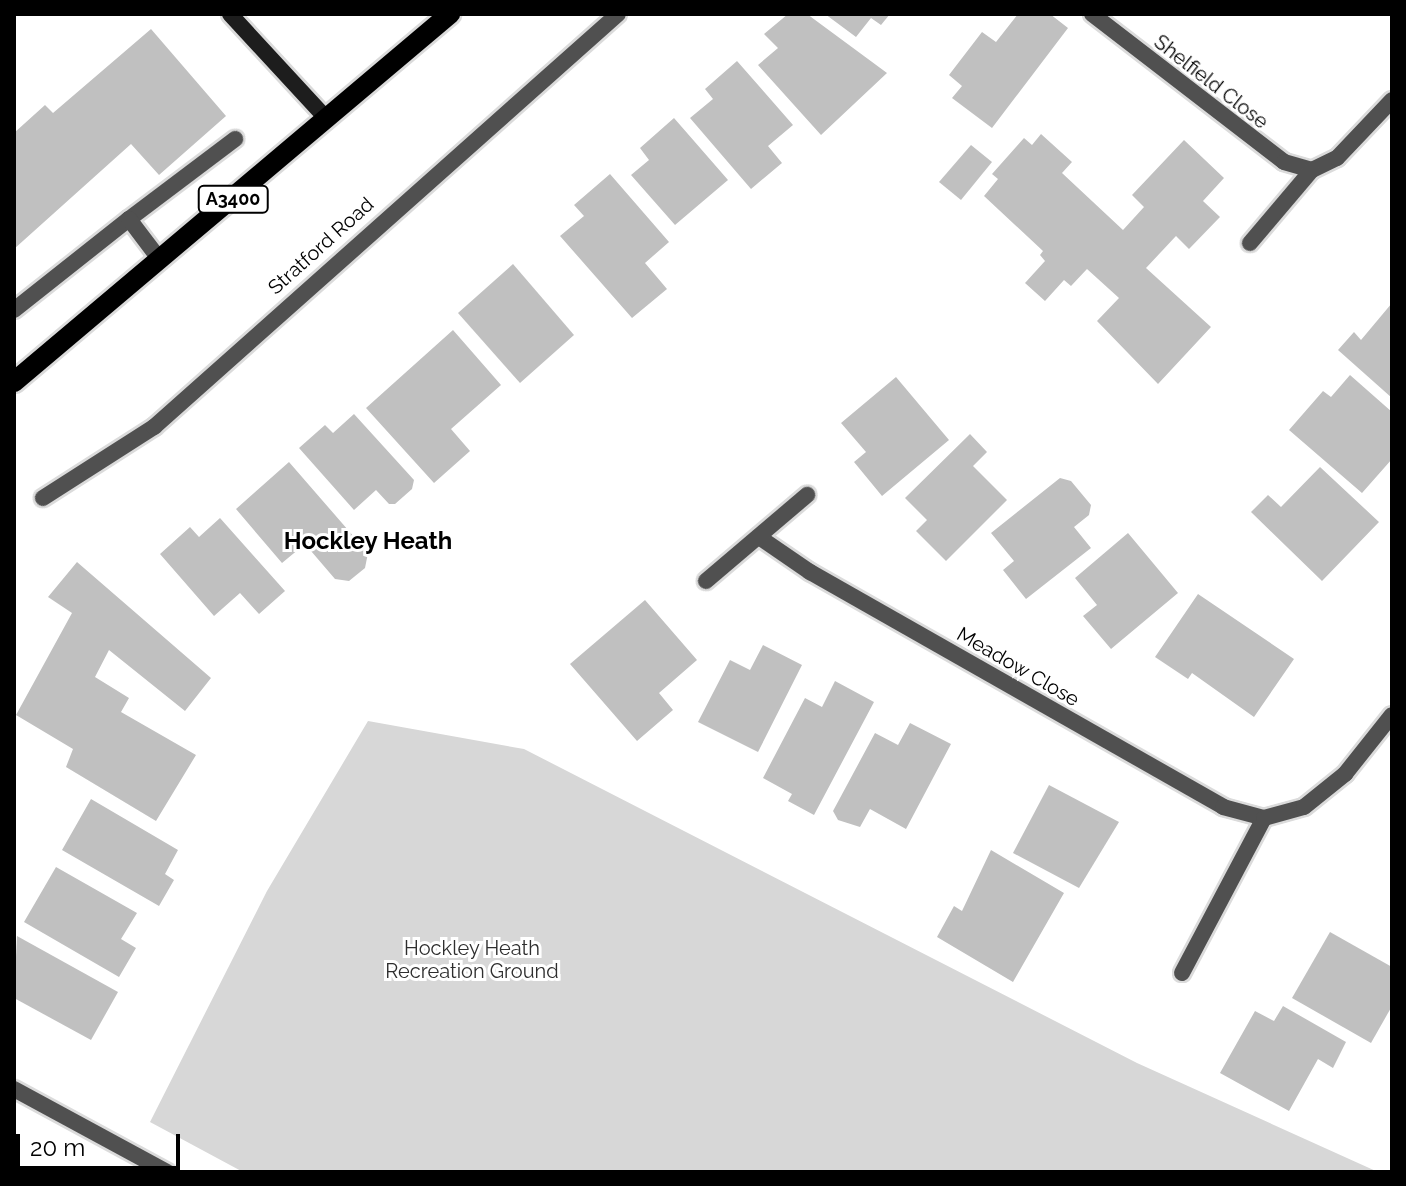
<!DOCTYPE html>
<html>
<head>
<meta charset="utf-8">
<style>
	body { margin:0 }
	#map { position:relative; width:1406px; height:1186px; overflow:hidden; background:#fff; font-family:Raleway,sans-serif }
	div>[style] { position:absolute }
	.green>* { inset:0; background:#d7d7d7 }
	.building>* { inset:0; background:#c0c0c0 }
	.roads { filter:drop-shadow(2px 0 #dbdbdb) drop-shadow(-2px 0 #dbdbdb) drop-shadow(0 2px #dbdbdb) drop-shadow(0 -2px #dbdbdb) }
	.lane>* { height:16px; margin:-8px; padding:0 8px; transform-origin:8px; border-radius:8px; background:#505050 }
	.street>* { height:16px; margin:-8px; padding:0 8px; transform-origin:8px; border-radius:8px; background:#505050 }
	.secondary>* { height:16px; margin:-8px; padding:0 8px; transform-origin:8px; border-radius:8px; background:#1d1d1d }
	.primary>* { height:20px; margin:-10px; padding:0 10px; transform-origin:10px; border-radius:10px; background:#000 }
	span { translate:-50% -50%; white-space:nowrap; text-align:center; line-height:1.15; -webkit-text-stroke:6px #fff; paint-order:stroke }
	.shield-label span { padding:2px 6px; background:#fff; border:2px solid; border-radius:6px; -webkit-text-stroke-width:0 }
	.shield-label { font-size:18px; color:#000; font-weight:700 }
	.street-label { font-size:20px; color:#000 }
	.park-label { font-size:20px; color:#2e2e2e }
	.quarter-label { font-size:24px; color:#000; font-weight:700 }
	.frame { position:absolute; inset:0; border:16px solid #000; pointer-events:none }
	.scale { position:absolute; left:16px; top:1134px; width:164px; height:36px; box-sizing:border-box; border:4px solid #000; border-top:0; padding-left:10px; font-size:24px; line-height:28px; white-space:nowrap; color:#000; -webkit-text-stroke:6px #fff; paint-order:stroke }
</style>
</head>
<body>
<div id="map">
	<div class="green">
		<i style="clip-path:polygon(368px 721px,524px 749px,1137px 1063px,1378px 1172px,243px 1172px,150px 1122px,267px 891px)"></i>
	</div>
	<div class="building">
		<i style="clip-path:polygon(788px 14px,807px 14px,887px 73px,821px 135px,758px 65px,778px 48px,764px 34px)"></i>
		<i style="clip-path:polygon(825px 14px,890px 14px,881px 25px,871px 18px,856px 37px)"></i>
		<i style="clip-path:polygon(1018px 14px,1050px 14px,1068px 28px,992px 128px,952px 98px,962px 86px,949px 75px,982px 32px,996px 42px)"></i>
		<i style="clip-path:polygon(151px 29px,226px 116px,159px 175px,131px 144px,14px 249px,14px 133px,45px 105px,53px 113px)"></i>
		<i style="clip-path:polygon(737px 61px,793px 125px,768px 146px,782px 163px,751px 189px,690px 118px,713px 99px,705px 89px)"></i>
		<i style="clip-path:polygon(674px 118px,728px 180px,675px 225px,631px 175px,649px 160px,640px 148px)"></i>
		<i style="clip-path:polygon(1041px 134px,1072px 162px,1062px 173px,1123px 230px,1144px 207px,1132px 195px,1184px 140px,1224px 178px,1203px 201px,1220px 217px,1189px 249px,1176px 236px,1146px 268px,1211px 327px,1158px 384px,1097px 321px,1119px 298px,1087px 269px,1071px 286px,1064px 280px,1045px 301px,1025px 283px,1045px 261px,1040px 255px,1043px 251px,984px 196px,998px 179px,992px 174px,1024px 138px,1032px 145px)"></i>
		<i style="clip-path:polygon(971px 145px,992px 162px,961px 200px,939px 182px)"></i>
		<i style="clip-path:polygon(610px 174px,669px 242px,645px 263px,667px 289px,632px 318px,560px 236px,584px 216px,574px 205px)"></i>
		<i style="clip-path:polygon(513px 264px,574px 335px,520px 383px,458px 313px)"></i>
		<i style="clip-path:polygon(1392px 303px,1392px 398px,1338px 350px,1354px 332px,1361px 340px)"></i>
		<i style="clip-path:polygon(453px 330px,501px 385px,451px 429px,470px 451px,434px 483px,366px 408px)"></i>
		<i style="clip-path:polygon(1350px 375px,1392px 412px,1392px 459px,1362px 493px,1289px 430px,1323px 391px,1331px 397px)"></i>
		<i style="clip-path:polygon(896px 377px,949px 440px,882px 496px,854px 462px,866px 452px,841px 423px)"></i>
		<i style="clip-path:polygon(354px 414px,414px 480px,412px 489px,395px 504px,389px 504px,376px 490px,354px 510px,299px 448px,325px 425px,333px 433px)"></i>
		<i style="clip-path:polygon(970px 434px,987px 452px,973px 466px,1007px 500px,946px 561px,916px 531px,927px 520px,905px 498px)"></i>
		<i style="clip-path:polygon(289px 462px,368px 553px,365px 568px,349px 581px,335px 579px,305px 544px,282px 563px,236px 509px)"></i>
		<i style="clip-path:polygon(1320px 467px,1379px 522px,1322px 581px,1251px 512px,1268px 495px,1281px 507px)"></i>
		<i style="clip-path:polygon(1060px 478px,1071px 481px,1091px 505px,1089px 515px,1074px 527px,1091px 548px,1026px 599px,1003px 570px,1014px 561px,991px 533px)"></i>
		<i style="clip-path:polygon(220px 518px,285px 591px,259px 614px,240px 593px,214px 616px,160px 554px,190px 527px,199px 537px)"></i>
		<i style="clip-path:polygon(1128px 533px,1178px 593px,1111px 649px,1083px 616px,1097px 605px,1075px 578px)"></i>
		<i style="clip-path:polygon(77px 562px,211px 678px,185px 711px,109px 650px,95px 677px,129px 698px,121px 712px,196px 755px,156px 821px,66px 767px,73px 749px,16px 715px,72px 613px,48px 597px)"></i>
		<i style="clip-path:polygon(1198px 594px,1294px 659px,1254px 717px,1192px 673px,1188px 679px,1155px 657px)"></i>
		<i style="clip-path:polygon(645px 600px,697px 660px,659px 693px,673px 710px,637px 741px,570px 664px)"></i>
		<i style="clip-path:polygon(763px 645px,802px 665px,758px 752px,698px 722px,730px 660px,750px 670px)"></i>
		<i style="clip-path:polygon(835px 681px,874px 702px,814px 815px,788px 801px,792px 794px,763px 778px,805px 698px,822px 707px)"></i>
		<i style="clip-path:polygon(910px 723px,951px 744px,906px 829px,870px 809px,860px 827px,838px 820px,833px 811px,875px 733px,898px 745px)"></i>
		<i style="clip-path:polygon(1049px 785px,1119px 822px,1079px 888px,1013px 853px)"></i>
		<i style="clip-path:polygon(91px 799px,178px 850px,165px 874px,174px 880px,159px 906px,62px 850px)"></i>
		<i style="clip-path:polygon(991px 850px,1064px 893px,1013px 982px,937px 937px,954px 906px,962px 911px)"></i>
		<i style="clip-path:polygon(56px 867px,137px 913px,121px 939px,136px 948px,119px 977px,24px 922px)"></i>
		<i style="clip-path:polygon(1330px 932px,1392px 967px,1392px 1006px,1371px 1043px,1292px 998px)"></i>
		<i style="clip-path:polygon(17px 936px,118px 992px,91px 1040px,14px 998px)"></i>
		<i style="clip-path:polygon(1283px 1006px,1346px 1042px,1333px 1068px,1318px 1059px,1289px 1111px,1220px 1073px,1255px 1011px,1274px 1021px)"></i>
	</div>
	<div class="roads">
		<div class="lane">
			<i style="left:129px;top:219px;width:133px;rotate:-37deg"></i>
			<i style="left:14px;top:310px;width:147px;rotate:-38.4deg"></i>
			<i style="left:129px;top:219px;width:51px;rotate:52.9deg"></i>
			<i style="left:14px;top:1089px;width:174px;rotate:28.5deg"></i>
		</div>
		<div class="street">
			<i style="left:1092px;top:14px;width:242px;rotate:37.6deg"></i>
			<i style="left:1284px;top:162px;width:29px;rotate:16deg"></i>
			<i style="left:1312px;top:170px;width:28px;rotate:-26deg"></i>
			<i style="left:1337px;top:158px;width:80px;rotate:-46.5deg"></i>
			<i style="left:1250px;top:243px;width:96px;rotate:-49.7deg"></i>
			<i style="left:43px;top:498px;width:132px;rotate:-32.6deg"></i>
			<i style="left:154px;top:427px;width:621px;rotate:-41.67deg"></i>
			<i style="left:759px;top:537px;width:62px;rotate:34.5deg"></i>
			<i style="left:810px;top:572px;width:475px;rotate:29.6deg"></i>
			<i style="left:1223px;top:807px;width:42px;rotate:15deg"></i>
			<i style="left:706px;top:581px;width:133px;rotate:-40.4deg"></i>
			<i style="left:1182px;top:973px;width:175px;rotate:-62.1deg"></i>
			<i style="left:1264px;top:818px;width:41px;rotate:-15.4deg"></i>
			<i style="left:1304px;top:807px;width:53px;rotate:-38.8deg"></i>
			<i style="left:1345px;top:774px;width:75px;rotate:-51.5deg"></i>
		</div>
		<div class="secondary">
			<i style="left:230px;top:14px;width:143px;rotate:47.3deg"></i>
		</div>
		<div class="primary">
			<i style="left:14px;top:382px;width:571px;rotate:-40.17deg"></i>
		</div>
	</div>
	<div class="shield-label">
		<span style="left:233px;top:199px">A3400</span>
	</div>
	<div class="street-label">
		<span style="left:1211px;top:82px;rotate:38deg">Shelfield Close</span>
		<span style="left:321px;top:246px;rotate:-42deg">Stratford Road</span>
		<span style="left:1018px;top:667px;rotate:30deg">Meadow Close</span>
	</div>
	<div class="park-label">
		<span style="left:472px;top:960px">Hockley Heath<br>Recreation Ground</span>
	</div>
	<div class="quarter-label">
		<span style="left:368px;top:541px">Hockley Heath</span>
	</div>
	<div class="frame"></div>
	<div class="scale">20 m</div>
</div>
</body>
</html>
